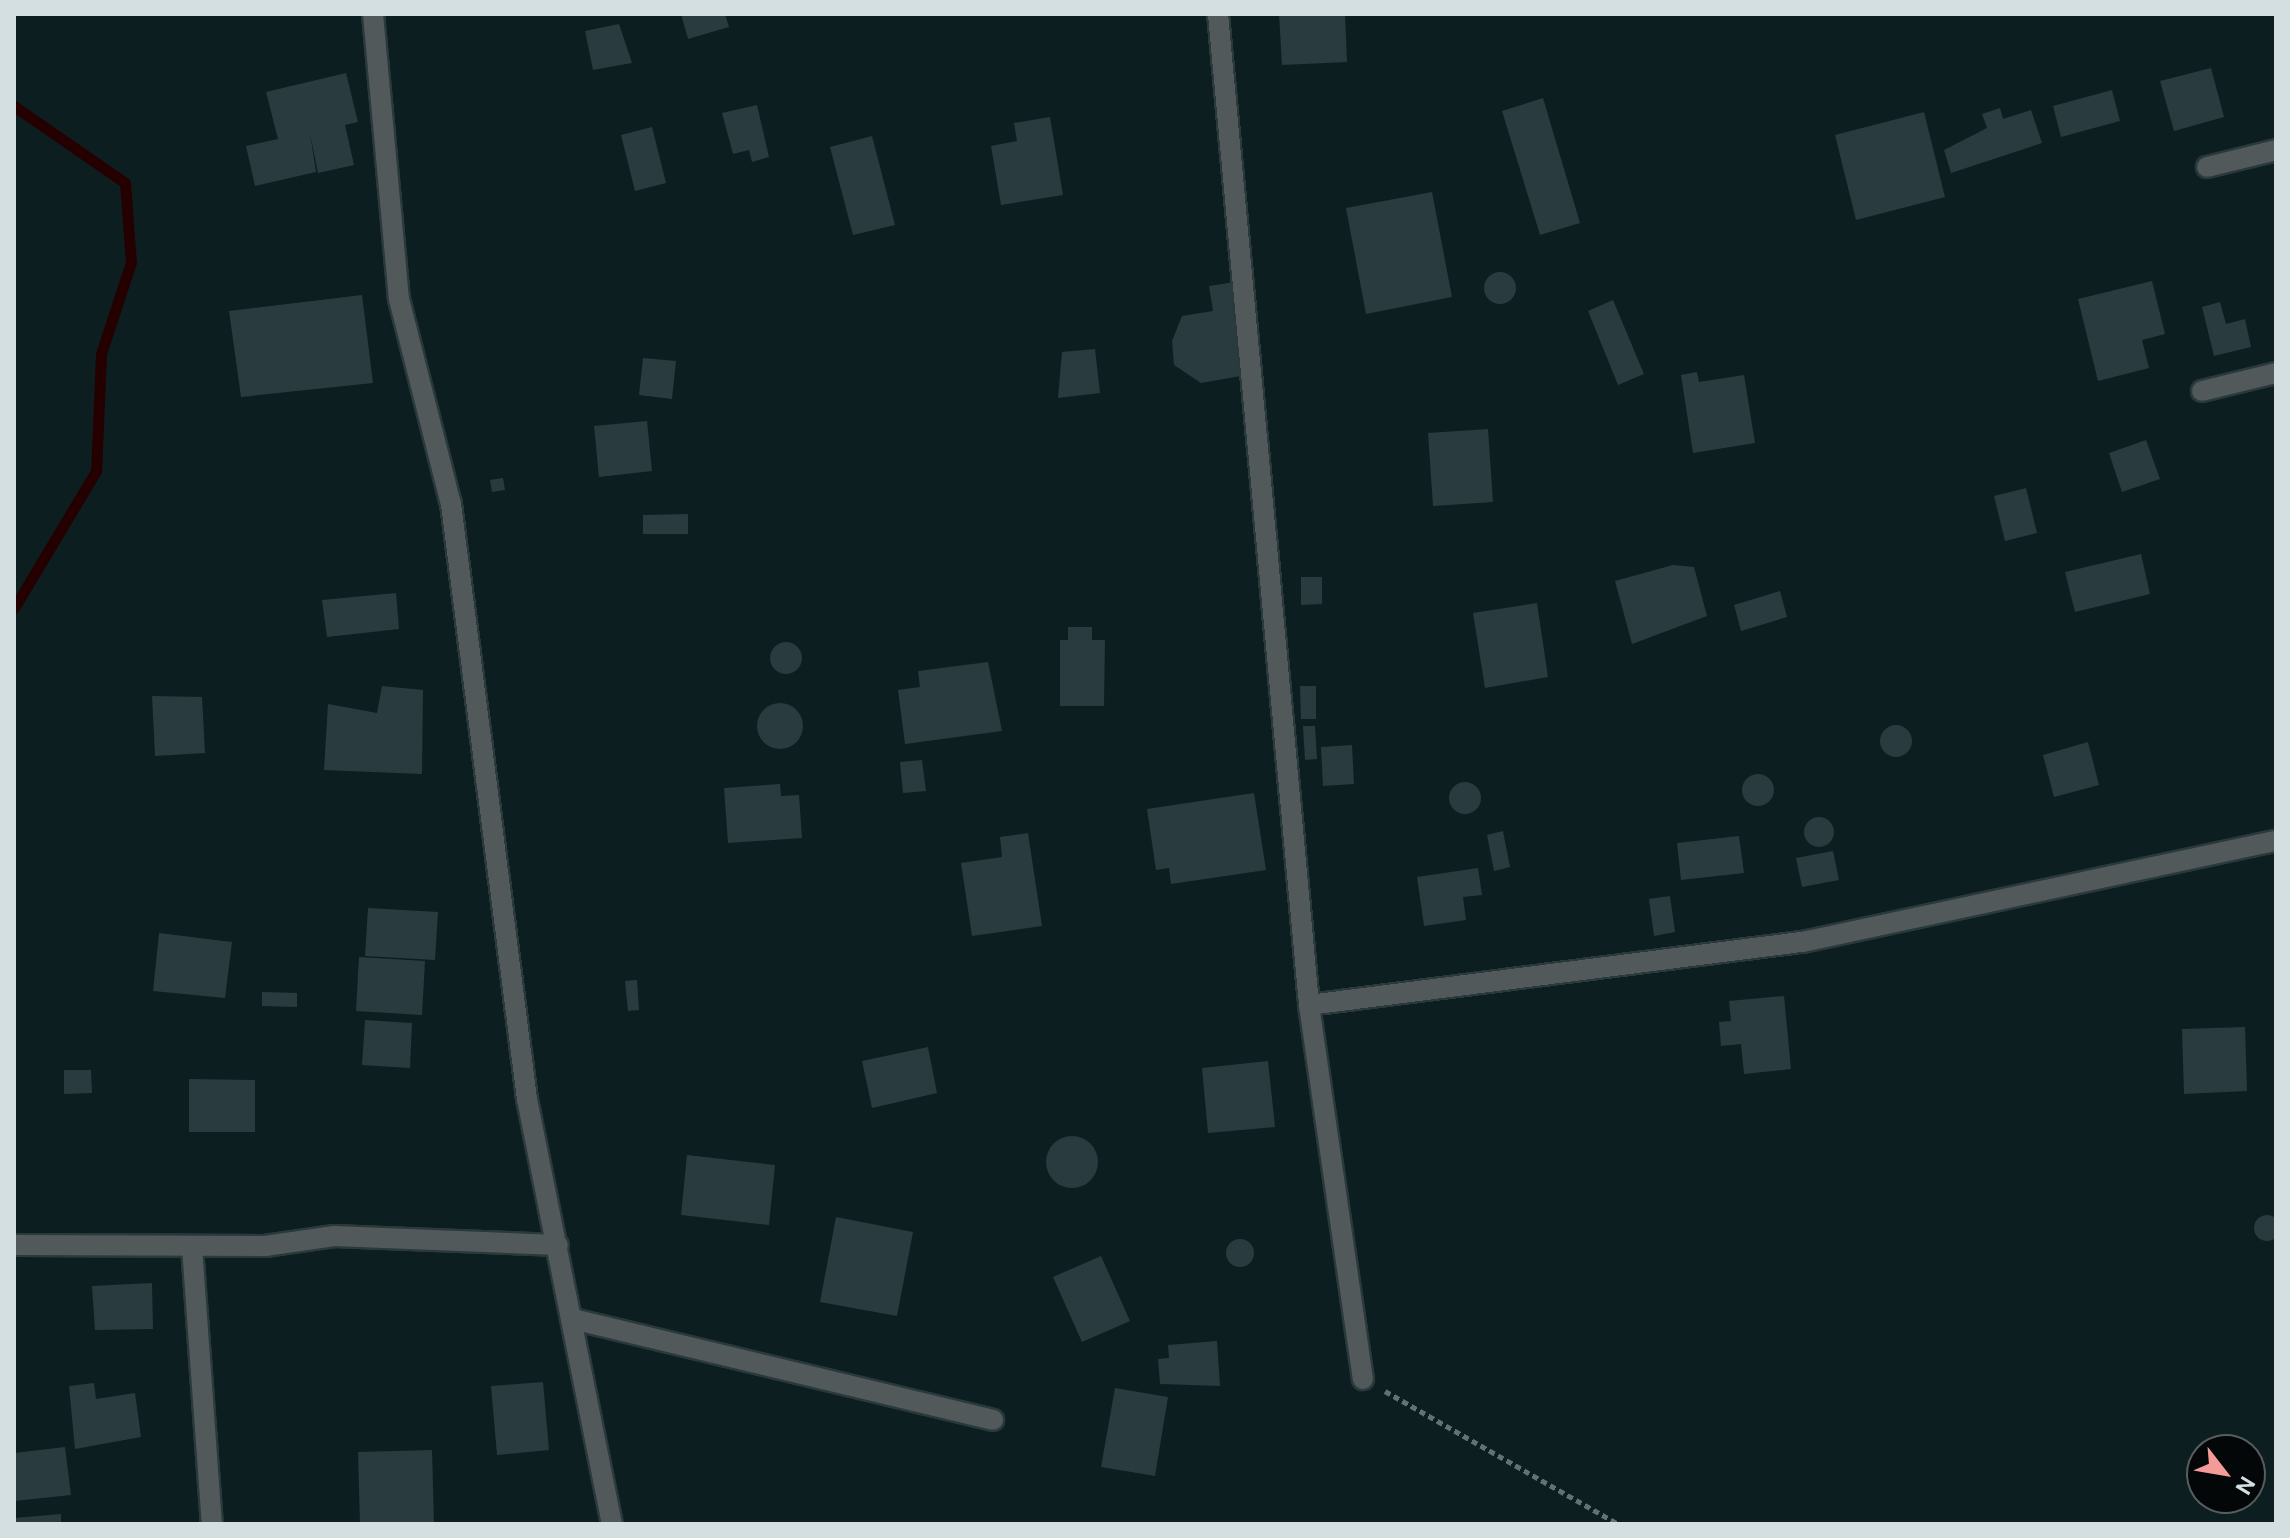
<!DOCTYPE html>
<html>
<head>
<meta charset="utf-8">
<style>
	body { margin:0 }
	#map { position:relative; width:2290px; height:1538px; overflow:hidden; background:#0d1e21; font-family:"DM Sans",sans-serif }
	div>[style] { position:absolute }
	.stream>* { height:11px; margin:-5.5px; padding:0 5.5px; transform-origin:5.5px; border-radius:5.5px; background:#250001 }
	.building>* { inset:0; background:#293b3e }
	.round { border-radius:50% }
	.path>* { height:5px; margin-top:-2.5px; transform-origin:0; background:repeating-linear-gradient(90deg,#637174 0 6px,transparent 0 10px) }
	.roads { filter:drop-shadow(2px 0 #29393c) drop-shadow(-2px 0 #29393c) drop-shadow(0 2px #29393c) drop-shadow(0 -2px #29393c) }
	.minor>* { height:20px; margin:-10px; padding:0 10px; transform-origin:10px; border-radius:10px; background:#51595b }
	span { translate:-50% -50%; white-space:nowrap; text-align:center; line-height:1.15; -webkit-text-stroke:6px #030708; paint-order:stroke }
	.frame { position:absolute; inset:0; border:16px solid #d4dfe1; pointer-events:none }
	.north { position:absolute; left:2186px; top:1434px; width:80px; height:80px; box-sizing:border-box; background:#030708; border:2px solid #575d5f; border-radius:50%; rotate:121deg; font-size:22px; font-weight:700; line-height:32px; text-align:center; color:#d4dfe1 }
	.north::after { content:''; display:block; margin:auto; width:28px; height:36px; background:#f59b97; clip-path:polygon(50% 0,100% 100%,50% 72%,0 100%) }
</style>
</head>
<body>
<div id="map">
	<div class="stream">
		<i style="left:14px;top:106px;width:135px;rotate:34.7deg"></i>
		<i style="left:125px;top:183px;width:79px;rotate:85.7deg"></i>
		<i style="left:131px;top:262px;width:97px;rotate:108.1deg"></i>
		<i style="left:101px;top:354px;width:117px;rotate:92.4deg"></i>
		<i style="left:96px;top:471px;width:160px;rotate:120.9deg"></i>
	</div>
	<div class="building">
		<i style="clip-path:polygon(681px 14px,725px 14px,729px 27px,688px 39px)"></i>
		<i style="clip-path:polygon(1279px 14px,1345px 14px,1347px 62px,1282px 65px)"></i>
		<i style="clip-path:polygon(619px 24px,632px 63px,593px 70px,585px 31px)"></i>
		<i style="clip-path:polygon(2211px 68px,2224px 117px,2174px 131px,2160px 81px)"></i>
		<i style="clip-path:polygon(346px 73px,358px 122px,345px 125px,354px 165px,318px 173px,310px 133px,316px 172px,255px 186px,246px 146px,278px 139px,266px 92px)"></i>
		<i style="clip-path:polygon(2112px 90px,2120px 121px,2061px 137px,2053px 106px)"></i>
		<i style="clip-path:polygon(1543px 98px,1580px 223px,1540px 235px,1502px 111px)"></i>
		<i style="clip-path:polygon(757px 105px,769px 157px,752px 162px,749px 150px,733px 154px,722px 113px)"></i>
		<i style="clip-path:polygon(2000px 108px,2003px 119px,2031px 110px,2042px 143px,1951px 173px,1944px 150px,1987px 128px,1982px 114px)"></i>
		<i style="clip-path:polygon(1924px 112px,1945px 197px,1856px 220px,1835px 135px)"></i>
		<i style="clip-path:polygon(1050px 117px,1063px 195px,1001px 205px,991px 146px,1017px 141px,1014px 123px)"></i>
		<i style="clip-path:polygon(652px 127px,666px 183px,635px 191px,621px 135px)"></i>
		<i style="clip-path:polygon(872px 136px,895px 225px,853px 235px,830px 147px)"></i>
		<i style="clip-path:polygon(1432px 192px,1452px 297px,1366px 314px,1346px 208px)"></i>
		<i class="round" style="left:1484px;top:272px;width:32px;height:32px"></i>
		<i style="clip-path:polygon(2152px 281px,2165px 334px,2142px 340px,2149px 368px,2098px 381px,2078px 299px)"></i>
		<i style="clip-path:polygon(1235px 282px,1246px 375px,1201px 383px,1174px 365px,1172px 341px,1182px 316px,1213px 311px,1209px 286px)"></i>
		<i style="clip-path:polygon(362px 295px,373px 383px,241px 397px,229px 311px)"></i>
		<i style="clip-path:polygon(1613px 300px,1644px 374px,1618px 385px,1588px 311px)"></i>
		<i style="clip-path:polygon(2220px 302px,2226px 324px,2245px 319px,2251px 347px,2214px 356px,2202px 307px)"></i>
		<i style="clip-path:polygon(1095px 349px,1100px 393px,1058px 398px,1062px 352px)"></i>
		<i style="clip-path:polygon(643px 358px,676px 361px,672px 399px,639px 395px)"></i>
		<i style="clip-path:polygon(1697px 372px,1699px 382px,1744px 375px,1755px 443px,1693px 453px,1681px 375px)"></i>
		<i style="clip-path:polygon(647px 421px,652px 471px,599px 477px,594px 426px)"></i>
		<i style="clip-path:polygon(1488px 429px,1493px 502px,1433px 506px,1428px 433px)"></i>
		<i style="clip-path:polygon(2146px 440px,2160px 479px,2122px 492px,2109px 453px)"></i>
		<i style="clip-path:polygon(503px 478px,505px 490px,492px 492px,490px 480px)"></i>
		<i style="clip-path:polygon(2026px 488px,2037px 533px,2005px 541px,1994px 496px)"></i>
		<i style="clip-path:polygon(688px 514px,688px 534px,643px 534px,643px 515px)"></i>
		<i style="clip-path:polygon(2141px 554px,2150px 594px,2075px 612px,2065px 572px)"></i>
		<i style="clip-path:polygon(1673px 565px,1694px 567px,1707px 616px,1632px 644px,1615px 581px)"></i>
		<i style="clip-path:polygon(1301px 577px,1322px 577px,1322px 604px,1301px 605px)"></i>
		<i style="clip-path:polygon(1780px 591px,1787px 617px,1741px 631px,1734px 605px)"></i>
		<i style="clip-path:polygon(396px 593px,399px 629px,327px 637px,322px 600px)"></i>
		<i style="clip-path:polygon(1537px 603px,1548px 677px,1485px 688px,1473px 613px)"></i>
		<i style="clip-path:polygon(1068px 627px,1092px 627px,1092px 640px,1105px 640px,1104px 706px,1060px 706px,1060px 640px,1068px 640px)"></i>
		<i class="round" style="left:770px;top:642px;width:32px;height:32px"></i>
		<i style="clip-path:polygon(988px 662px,1002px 731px,905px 744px,898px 690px,920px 687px,918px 671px)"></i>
		<i style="clip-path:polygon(382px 686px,423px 690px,422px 774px,324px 770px,328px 704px,377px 713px)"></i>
		<i style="clip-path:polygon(1300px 686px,1316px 686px,1316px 719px,1301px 719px)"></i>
		<i style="clip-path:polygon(152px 696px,202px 697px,205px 753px,155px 756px)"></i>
		<i class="round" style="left:757px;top:703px;width:46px;height:46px"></i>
		<i class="round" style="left:1880px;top:725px;width:32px;height:32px"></i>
		<i style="clip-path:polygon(1303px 726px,1315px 726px,1317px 759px,1305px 760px)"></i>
		<i style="clip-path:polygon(2088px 742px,2099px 785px,2054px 797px,2043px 755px)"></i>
		<i style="clip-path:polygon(1352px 745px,1354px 784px,1323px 786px,1321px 747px)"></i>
		<i style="clip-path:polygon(922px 760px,926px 791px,903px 793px,900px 762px)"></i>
		<i class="round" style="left:1742px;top:774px;width:32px;height:32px"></i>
		<i class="round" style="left:1449px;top:782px;width:32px;height:32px"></i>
		<i style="clip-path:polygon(780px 784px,781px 796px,799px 795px,802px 838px,728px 843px,724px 788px)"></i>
		<i style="clip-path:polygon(1254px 793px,1266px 870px,1171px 884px,1169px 868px,1156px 870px,1147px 809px)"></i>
		<i class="round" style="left:1804px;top:817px;width:30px;height:30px"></i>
		<i style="clip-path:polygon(1503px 831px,1510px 867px,1494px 871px,1487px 835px)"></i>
		<i style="clip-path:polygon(1028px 833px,1042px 926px,972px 936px,961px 863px,1002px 857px,1000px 837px)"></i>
		<i style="clip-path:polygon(1739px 836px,1744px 873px,1681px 880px,1677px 843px)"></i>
		<i style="clip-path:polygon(1833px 851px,1839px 880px,1802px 887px,1796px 858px)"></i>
		<i style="clip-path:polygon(1478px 868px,1482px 895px,1463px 897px,1466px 920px,1424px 926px,1417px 877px)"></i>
		<i style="clip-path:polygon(1670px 896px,1675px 932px,1654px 936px,1649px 899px)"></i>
		<i style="clip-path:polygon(368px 908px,438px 912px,435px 960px,365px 956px)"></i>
		<i style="clip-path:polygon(159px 933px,232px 942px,225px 998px,153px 991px)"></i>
		<i style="clip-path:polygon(359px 957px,425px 961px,422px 1015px,356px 1011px)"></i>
		<i style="clip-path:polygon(637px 980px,639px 1010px,628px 1011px,625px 981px)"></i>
		<i style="clip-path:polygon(262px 992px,297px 993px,297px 1007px,262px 1006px)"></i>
		<i style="clip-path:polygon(1784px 996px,1791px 1069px,1744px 1074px,1741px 1044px,1721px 1046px,1719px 1022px,1731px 1021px,1729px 1001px)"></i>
		<i style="clip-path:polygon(365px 1020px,412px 1023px,410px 1068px,362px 1065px)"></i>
		<i style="clip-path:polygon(2245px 1027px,2247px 1091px,2184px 1094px,2182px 1029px)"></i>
		<i style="clip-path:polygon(928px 1047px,937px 1093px,872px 1108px,862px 1061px)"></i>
		<i style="clip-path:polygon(1268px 1061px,1275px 1127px,1208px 1133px,1202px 1068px)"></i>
		<i style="clip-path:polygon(64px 1070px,91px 1070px,92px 1093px,64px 1094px)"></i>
		<i style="clip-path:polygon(189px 1079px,255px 1080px,255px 1132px,189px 1132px)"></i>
		<i class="round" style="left:1046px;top:1136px;width:52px;height:52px"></i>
		<i style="clip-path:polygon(687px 1155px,775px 1165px,769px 1225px,681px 1215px)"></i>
		<i class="round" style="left:2254px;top:1215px;width:26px;height:26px"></i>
		<i style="clip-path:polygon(836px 1217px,913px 1232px,897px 1316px,820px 1302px)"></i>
		<i class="round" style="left:1226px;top:1239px;width:28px;height:28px"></i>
		<i style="clip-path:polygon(1101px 1256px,1130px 1321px,1082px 1342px,1053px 1277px)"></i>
		<i style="clip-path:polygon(152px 1283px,153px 1329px,95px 1330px,92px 1286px)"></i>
		<i style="clip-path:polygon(1217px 1341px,1220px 1386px,1160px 1384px,1158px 1359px,1169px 1358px,1168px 1345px)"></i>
		<i style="clip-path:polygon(543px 1382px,549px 1450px,497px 1455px,491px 1386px)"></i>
		<i style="clip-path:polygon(94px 1383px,96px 1399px,135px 1393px,141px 1437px,75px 1449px,69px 1386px)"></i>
		<i style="clip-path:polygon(1115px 1388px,1168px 1397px,1155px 1476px,1101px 1467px)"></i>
		<i style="clip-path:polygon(65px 1447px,71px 1495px,14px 1501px,14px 1453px)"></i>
		<i style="clip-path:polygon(432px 1450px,434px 1524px,360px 1524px,358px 1452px)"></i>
		<i style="clip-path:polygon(61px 1514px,61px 1524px,14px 1524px,14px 1518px)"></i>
	</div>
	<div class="path">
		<i style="left:1385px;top:1391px;width:268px;rotate:29.7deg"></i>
	</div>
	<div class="roads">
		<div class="minor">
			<i style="left:373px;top:14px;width:286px;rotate:84.8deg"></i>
			<i style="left:399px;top:299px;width:211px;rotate:75.8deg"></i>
			<i style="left:451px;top:504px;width:600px;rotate:82.72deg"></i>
			<i style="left:527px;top:1099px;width:433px;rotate:78.7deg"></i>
			<i style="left:1218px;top:14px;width:995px;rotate:84.75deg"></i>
			<i style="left:1309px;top:1005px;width:378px;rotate:81.8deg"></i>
			<i style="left:2207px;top:167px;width:71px;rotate:-13.8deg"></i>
			<i style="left:2202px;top:391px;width:76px;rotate:-13.7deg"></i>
			<i style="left:1309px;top:1005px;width:498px;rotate:-7.3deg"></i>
			<i style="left:1803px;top:942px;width:484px;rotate:-12.1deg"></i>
			<i style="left:14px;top:1245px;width:251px;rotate:0.2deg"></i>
			<i style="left:265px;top:1246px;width:70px;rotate:-8.2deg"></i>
			<i style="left:334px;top:1236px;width:224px;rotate:2.3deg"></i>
			<i style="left:192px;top:1247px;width:278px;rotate:85.9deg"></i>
			<i style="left:573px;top:1319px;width:432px;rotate:13.5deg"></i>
		</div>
	</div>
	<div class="frame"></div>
	<div class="north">N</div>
</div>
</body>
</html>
